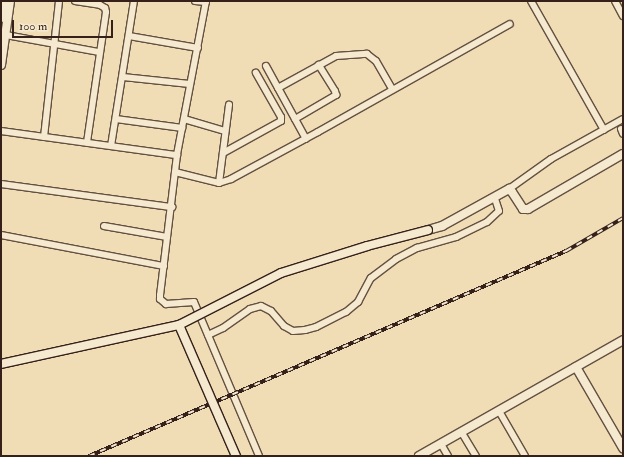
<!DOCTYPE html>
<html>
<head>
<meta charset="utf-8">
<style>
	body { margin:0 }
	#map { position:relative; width:624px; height:457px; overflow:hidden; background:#f0ddb6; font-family:"IM FELL Double Pica",serif }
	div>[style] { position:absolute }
	.roads { filter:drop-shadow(1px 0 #645040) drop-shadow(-1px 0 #645040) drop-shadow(0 1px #645040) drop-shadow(0 -1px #645040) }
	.street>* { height:6px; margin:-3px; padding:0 3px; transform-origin:3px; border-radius:3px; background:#f5e9d0 }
	.secondary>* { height:8px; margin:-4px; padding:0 4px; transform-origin:4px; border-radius:4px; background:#f5e9d0 }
	.rail>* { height:3.5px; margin-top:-1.75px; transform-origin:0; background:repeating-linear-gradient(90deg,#f5e9d0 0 6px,#352119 0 12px); box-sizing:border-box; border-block:1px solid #352119 }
	.bridges { filter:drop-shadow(1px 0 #352119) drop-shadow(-1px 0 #352119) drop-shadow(0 1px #352119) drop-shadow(0 -1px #352119) }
	.secondary-bridge>* { height:8px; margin:-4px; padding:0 4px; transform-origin:4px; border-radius:4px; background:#f5e9d0 }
	span { translate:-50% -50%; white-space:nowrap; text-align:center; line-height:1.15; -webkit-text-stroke:3.5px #f5e9d0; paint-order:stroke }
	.frame { position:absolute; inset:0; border:2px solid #352119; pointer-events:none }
	.scale { position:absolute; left:12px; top:20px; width:101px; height:18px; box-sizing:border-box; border:2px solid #352119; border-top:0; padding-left:5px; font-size:12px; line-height:14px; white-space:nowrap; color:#352119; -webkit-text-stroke:3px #f5e9d0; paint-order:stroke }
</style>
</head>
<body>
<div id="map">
	<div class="roads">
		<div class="street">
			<i style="left:75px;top:1px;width:25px;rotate:9deg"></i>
			<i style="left:100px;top:5px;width:6px;rotate:31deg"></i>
			<i style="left:105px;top:8px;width:4px;rotate:76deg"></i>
			<i style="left:106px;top:12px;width:132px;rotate:98.3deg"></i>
			<i style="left:195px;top:1px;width:11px;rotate:5deg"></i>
			<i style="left:206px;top:1px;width:157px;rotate:100.7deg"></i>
			<i style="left:177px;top:155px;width:141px;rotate:96.9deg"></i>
			<i style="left:160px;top:295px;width:4px;rotate:90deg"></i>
			<i style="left:160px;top:299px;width:8px;rotate:40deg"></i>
			<i style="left:166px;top:304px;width:28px;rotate:-4deg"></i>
			<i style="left:194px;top:302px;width:167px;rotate:67.1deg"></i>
			<i style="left:531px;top:1px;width:148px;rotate:60.5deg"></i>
			<i style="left:615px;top:1px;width:17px;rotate:62deg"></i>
			<i style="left:6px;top:35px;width:95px;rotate:10.4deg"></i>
			<i style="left:129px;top:36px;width:70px;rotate:9.9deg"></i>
			<i style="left:266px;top:66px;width:83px;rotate:61.3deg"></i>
			<i style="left:123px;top:77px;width:67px;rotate:6deg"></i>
			<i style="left:278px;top:88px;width:66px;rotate:-28.9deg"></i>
			<i style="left:336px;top:56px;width:31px;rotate:-4deg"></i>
			<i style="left:367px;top:54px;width:11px;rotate:38deg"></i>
			<i style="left:376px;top:61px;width:32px;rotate:60deg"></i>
			<i style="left:116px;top:119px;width:67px;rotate:7.8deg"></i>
			<i style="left:184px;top:119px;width:43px;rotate:16.3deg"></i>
			<i style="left:295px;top:119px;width:48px;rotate:-30.3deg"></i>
			<i style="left:336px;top:95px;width:4px;rotate:-104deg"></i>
			<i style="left:335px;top:91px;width:31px;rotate:-122deg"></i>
			<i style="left:621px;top:129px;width:5px;rotate:68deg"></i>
			<i style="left:1px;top:131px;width:178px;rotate:7.8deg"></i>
			<i style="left:44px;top:137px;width:137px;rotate:-83.7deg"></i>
			<i style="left:111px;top:146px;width:147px;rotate:-81deg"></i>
			<i style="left:223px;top:153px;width:66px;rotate:-28.9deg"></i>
			<i style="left:281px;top:121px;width:4px;rotate:-90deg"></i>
			<i style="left:281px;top:117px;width:51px;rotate:-119.6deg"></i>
			<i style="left:175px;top:172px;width:45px;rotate:14deg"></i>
			<i style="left:219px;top:183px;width:13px;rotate:-18deg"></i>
			<i style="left:231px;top:179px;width:99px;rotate:-28.4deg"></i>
			<i style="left:318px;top:132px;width:220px;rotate:-29.4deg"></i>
			<i style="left:219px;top:183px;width:79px;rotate:-82.7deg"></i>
			<i style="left:1px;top:184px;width:173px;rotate:7.7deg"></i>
			<i style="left:509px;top:189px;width:52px;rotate:-35.5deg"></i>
			<i style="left:551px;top:159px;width:82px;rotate:-29.1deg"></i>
			<i style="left:104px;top:226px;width:64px;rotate:9.9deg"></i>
			<i style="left:1px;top:235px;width:166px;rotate:10.8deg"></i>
			<i style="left:208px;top:335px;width:17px;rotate:-25deg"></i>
			<i style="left:223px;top:328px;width:33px;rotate:-35deg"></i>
			<i style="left:250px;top:309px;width:11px;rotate:-15deg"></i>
			<i style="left:261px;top:306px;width:11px;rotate:27deg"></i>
			<i style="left:271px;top:311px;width:20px;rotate:49deg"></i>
			<i style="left:284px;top:326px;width:10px;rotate:29deg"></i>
			<i style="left:293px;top:331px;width:12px;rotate:-5deg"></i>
			<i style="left:305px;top:330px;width:11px;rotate:-15deg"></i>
			<i style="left:316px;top:327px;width:34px;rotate:-27deg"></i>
			<i style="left:346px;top:312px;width:16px;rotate:-40deg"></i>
			<i style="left:358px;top:302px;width:27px;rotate:-62deg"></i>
			<i style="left:371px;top:278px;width:31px;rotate:-37deg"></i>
			<i style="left:396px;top:259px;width:24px;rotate:-28deg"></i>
			<i style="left:417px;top:248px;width:41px;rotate:-15.8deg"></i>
			<i style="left:456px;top:237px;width:34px;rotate:-26deg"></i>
			<i style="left:487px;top:222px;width:16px;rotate:-43deg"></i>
			<i style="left:499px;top:211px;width:13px;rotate:-108deg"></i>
			<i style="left:499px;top:411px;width:52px;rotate:60deg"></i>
			<i style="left:462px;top:433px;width:27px;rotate:59deg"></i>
			<i style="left:441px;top:444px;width:14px;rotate:60deg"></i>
		</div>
		<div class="secondary">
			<i style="left:1px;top:18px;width:17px;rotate:-83deg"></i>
			<i style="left:1px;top:65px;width:65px;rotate:-82deg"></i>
			<i style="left:428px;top:230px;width:15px;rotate:-16deg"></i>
			<i style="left:442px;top:226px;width:77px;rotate:-28.9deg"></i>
			<i style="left:509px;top:189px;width:4px;rotate:45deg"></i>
			<i style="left:512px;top:192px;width:20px;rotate:57deg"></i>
			<i style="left:523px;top:209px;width:5px"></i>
			<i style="left:528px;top:209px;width:110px;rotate:-30.1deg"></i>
			<i style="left:576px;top:367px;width:94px;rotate:59.9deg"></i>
			<i style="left:419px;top:456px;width:235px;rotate:-29.6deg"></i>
		</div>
	</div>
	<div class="rail">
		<i style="left:89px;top:456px;width:519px;rotate:-23.26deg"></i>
		<i style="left:566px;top:251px;width:66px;rotate:-30.1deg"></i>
	</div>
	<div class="bridges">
		<div class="secondary-bridge">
			<i style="left:179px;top:325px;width:114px;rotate:-27deg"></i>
			<i style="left:281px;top:273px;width:90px;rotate:-17.4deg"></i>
			<i style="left:367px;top:246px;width:63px;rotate:-14.7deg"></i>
			<i style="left:1px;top:364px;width:182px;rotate:-12.4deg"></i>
			<i style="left:179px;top:325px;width:143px;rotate:66.5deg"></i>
		</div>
	</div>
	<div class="frame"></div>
	<div class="scale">100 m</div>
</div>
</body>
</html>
